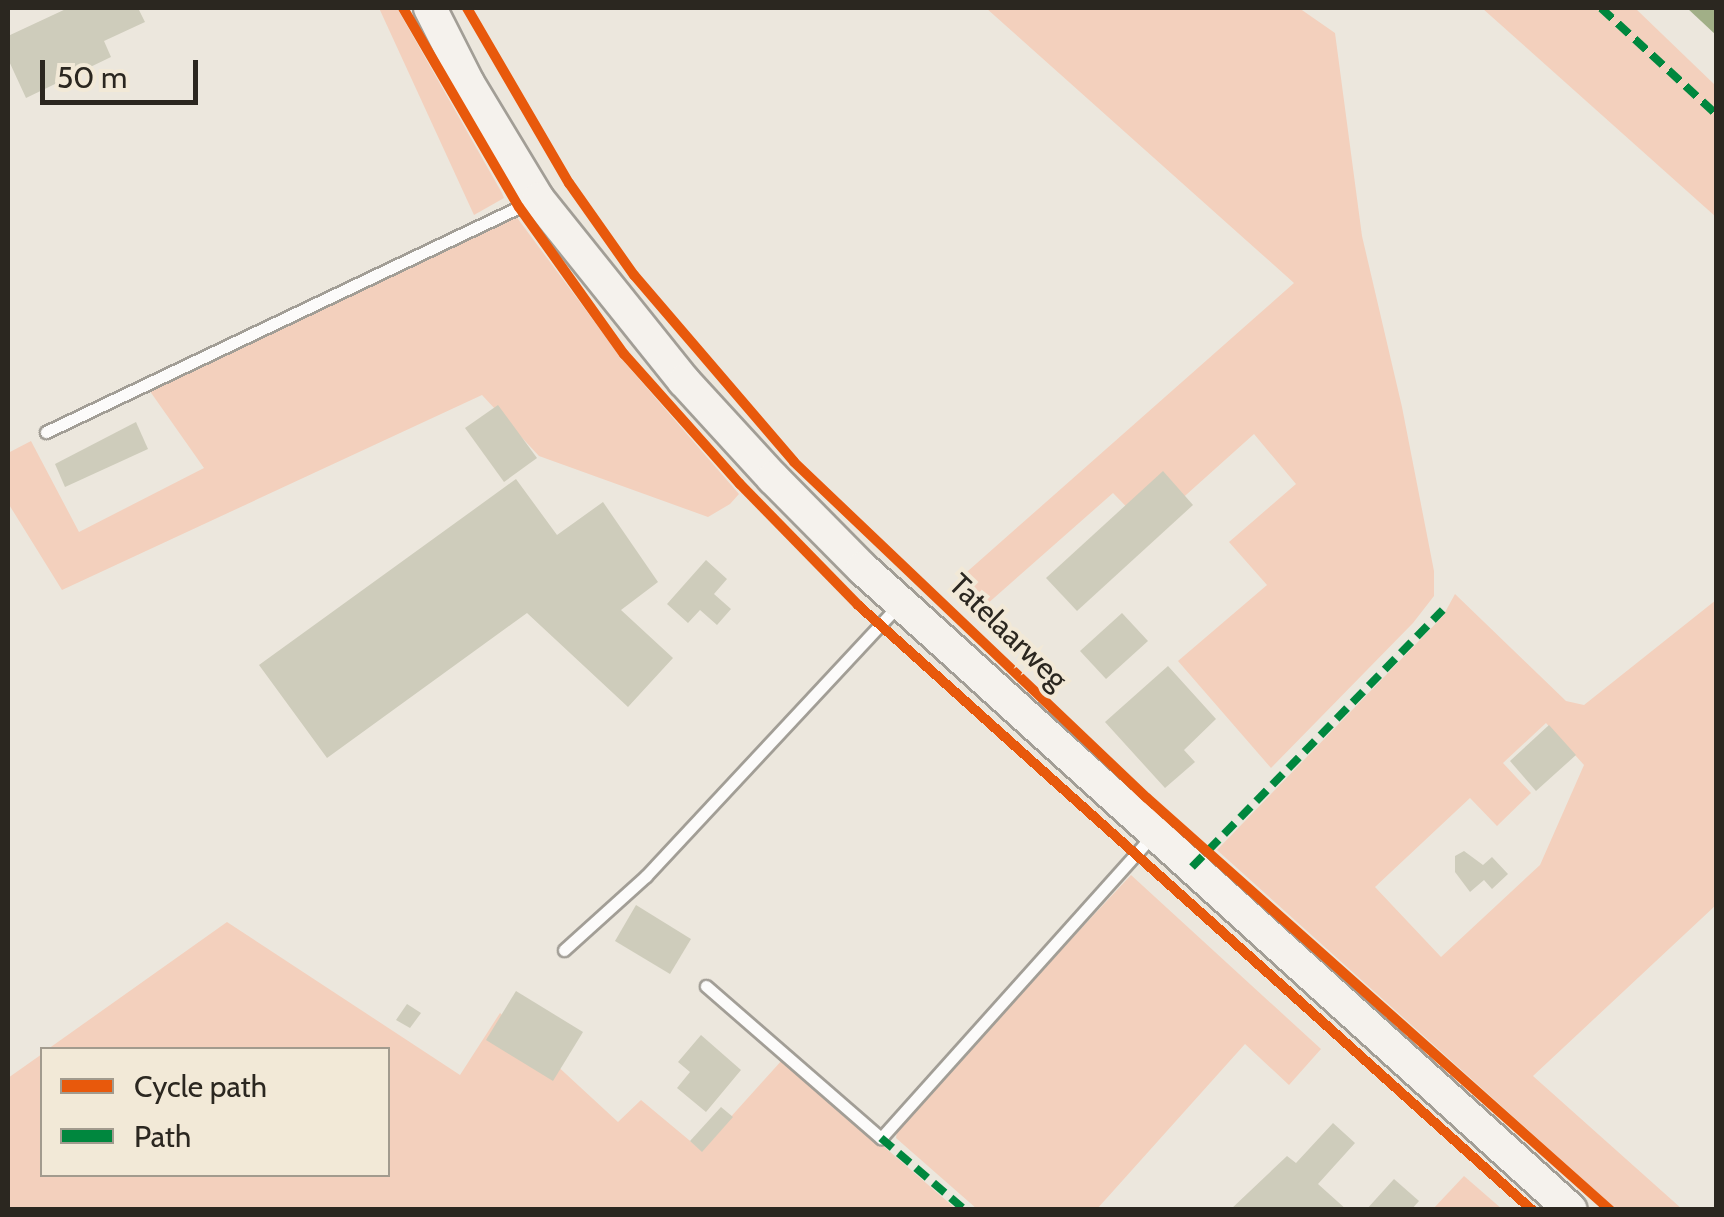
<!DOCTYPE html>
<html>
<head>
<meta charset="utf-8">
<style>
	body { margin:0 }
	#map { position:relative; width:1724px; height:1217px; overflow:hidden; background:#ece7dd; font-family:Cabin,sans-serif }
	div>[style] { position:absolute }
	.green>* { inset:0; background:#f3d0bd }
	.water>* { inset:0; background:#a1af87 }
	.building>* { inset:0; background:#ceccbb }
	.roads { filter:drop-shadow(2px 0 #a29e96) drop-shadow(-2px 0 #a29e96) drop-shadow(0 2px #a29e96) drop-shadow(0 -2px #a29e96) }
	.service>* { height:11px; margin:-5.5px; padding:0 5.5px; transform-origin:5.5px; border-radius:5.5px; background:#fcfbfa }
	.secondary>* { height:32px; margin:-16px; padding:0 16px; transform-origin:16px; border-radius:16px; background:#f5f2ed }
	.quiet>* { height:8px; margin-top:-4px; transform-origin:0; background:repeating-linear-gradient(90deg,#00873e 0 15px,transparent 0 23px) }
	.cycleway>* { height:10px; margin:-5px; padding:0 5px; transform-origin:5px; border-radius:5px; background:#e8590c }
	span { translate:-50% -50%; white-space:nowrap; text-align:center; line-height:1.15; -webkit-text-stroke:8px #f2e9d7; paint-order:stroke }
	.street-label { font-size:30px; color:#2b2720 }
	.frame { position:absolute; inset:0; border:10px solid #2b2720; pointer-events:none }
	.legend { position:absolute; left:40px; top:1047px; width:350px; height:130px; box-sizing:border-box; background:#f2e9d7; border:2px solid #a29b8e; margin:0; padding:12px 18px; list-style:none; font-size:30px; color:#2b2720 }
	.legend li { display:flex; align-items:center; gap:20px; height:50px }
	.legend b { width:50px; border:2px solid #a29b8e }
	.scale { position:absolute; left:40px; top:60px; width:158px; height:45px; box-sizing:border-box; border:5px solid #2b2720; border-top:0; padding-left:12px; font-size:30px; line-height:35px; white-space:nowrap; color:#2b2720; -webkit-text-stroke:8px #f2e9d7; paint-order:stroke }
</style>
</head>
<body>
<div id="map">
	<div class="green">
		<i style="clip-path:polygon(379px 8px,397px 8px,502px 193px,504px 198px,474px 215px)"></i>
		<i style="clip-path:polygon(986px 8px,1299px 8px,1335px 33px,1362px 236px,1402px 407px,1434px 571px,1434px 596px,1413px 623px,1271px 768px,1178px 661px,1267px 585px,1229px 542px,1296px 484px,1254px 434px,1148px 529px,1113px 493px,977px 613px,951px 586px,1294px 283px)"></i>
		<i style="clip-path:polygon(1482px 8px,1635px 8px,1716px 86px,1716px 217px)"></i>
		<i style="clip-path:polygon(515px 215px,626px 364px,739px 494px,730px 504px,708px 517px,539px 456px,482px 395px,62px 590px,8px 503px,8px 453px,31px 441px,79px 532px,204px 468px,147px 387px)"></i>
		<i style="clip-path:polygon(evenodd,1455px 594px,1566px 701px,1584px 705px,1716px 600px,1716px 905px,1533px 1076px,1682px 1209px,1616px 1209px,1217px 850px,1443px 616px,1455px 594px,1546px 723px,1584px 765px,1540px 865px,1441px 957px,1375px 887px,1470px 798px,1497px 826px,1531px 793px,1503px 763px,1546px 723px)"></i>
		<i style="clip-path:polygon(1131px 875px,1321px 1049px,1289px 1085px,1245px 1044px,1097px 1209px,977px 1209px,896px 1138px,898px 1124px)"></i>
		<i style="clip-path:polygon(227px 922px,460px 1075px,500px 1013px,618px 1122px,641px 1100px,701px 1150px,783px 1059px,956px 1209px,8px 1209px,8px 1078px,42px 1054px,42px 1174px,388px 1174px,388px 1050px,48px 1049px)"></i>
		<i style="clip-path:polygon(1464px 1176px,1502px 1209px,1433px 1209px)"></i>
	</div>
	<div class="water">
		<i style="clip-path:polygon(1687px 8px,1716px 8px,1716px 35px)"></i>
	</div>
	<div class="building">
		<i style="clip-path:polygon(68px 8px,138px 8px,145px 22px,104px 41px,111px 57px,26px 98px,8px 59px,8px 36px)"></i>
		<i style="clip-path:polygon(498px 405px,537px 458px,504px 482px,465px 428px)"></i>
		<i style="clip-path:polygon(136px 422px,148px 449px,65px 487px,55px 464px)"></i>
		<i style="clip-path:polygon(1163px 471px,1193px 505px,1077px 611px,1046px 578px)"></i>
		<i style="clip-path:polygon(516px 479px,557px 535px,603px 502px,658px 582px,621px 610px,673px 658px,628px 707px,527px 613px,327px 758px,259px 665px)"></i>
		<i style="clip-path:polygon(706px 560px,727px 579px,714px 594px,731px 609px,717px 625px,700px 610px,688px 623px,667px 604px)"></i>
		<i style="clip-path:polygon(1122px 613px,1148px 641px,1106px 679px,1080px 651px)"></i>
		<i style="clip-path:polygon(1168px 666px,1216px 719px,1184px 750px,1195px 762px,1165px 788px,1105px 722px)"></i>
		<i style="clip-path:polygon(1549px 725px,1576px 755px,1536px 791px,1510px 761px)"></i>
		<i style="clip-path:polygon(1464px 851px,1483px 865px,1492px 857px,1508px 874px,1492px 889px,1484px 880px,1470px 892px,1455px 872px,1455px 856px)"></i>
		<i style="clip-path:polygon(636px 905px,691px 939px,670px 974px,615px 941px)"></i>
		<i style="clip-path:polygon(516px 991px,583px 1032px,553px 1081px,486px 1040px)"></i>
		<i style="clip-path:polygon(407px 1004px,421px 1013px,410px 1028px,396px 1020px)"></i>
		<i style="clip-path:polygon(701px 1035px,741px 1070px,706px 1112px,677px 1088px,690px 1072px,678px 1062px)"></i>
		<i style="clip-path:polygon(721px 1107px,733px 1117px,702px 1152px,690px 1141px)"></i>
		<i style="clip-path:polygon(1333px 1123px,1355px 1143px,1318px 1184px,1347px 1210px,1230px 1210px,1287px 1156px,1296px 1163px)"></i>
		<i style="clip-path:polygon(1394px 1179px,1419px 1201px,1411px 1210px,1366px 1210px)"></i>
	</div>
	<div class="roads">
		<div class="service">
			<i style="left:46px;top:432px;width:540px;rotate:-25.43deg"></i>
			<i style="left:564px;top:950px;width:110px;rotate:-42.1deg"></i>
			<i style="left:646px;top:876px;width:369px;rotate:-47deg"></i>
			<i style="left:706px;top:986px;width:232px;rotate:41deg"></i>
			<i style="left:881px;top:1138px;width:406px;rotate:-48.1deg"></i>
		</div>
		<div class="secondary">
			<i style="left:430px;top:8px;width:84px;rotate:63.1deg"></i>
			<i style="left:468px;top:83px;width:135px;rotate:58.9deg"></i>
			<i style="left:538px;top:199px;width:233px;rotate:51.3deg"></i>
			<i style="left:684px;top:381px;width:132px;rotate:47.5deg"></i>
			<i style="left:773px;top:478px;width:127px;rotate:45.3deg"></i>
			<i style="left:862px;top:568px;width:956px;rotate:42.16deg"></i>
		</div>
	</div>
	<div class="quiet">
		<i style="left:1601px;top:8px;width:156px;rotate:42.7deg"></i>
		<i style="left:1192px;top:867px;width:359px;rotate:-45.7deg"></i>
		<i style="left:881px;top:1138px;width:111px;rotate:40.6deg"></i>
	</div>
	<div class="cycleway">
		<i style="left:403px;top:8px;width:230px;rotate:59.8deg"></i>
		<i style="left:519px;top:207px;width:181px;rotate:54.5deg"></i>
		<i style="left:624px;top:354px;width:174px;rotate:48.3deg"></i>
		<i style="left:740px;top:484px;width:169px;rotate:45.7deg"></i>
		<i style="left:858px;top:605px;width:906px;rotate:41.91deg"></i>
		<i style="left:467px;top:8px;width:203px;rotate:59.8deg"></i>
		<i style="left:569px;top:183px;width:113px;rotate:54.8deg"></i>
		<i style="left:634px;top:275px;width:246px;rotate:49.4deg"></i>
		<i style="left:794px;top:462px;width:487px;rotate:43.6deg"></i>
		<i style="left:1147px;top:798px;width:620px;rotate:41.66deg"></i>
	</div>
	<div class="street-label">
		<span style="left:1008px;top:632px;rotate:44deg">Tatelaarweg</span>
	</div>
	<div class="frame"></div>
	<ul class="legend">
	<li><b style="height:12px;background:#e8590c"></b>Cycle path</li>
	<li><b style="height:12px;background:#00873e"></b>Path</li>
	</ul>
	<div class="scale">50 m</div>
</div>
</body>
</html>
